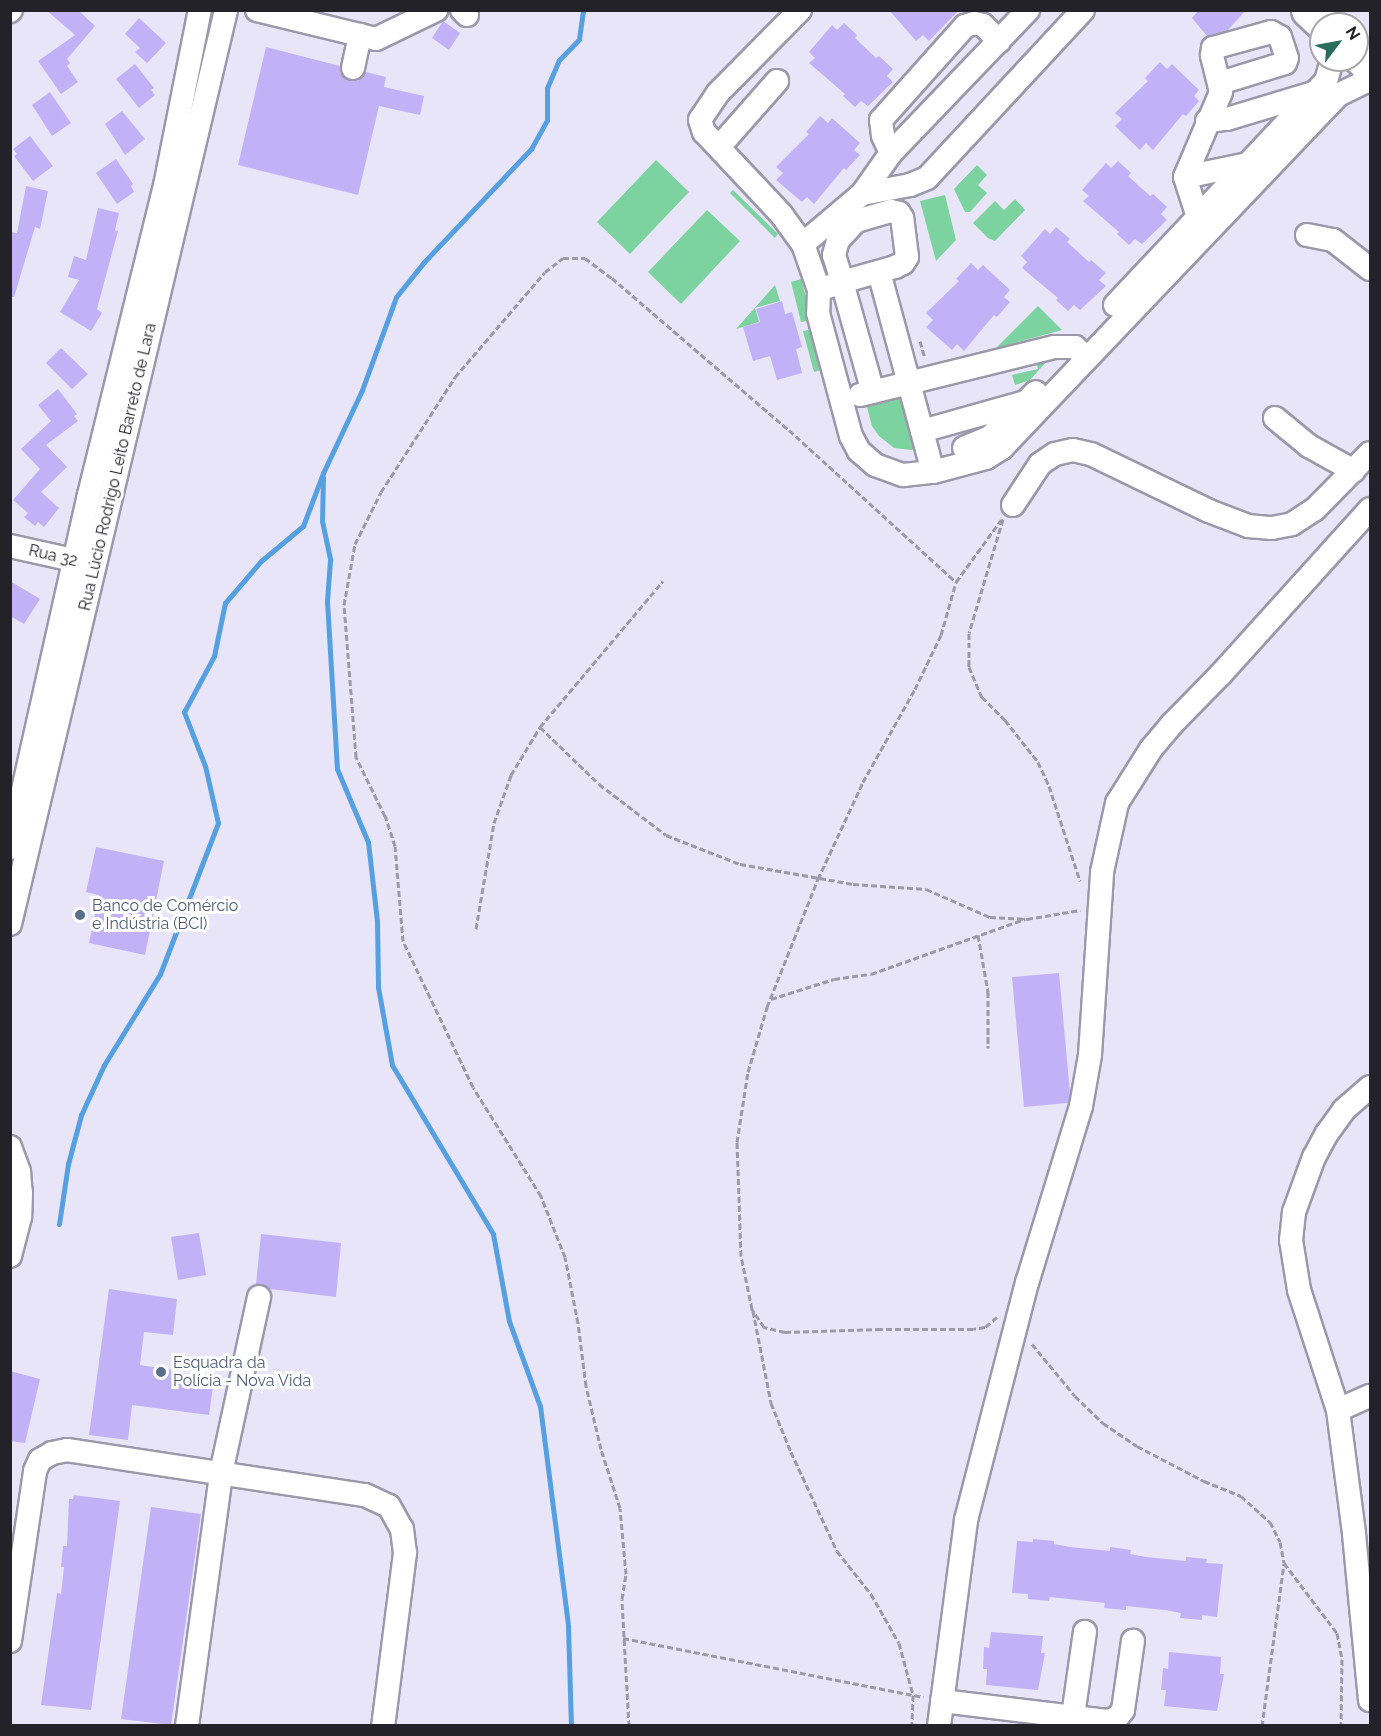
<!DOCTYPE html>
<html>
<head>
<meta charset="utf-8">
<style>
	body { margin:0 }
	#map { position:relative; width:1381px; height:1736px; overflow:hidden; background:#e8e5f8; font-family:Raleway,sans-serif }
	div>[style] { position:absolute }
	.green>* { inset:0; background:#7dd39f }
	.stream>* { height:5px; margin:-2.5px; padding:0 2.5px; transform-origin:2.5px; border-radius:2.5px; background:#56a0e2 }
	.building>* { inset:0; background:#c1b2f7 }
	.path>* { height:3px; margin-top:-1.5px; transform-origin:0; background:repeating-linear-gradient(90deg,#9d9aa8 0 6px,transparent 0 9px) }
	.roads { filter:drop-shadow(2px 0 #9b98aa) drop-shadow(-2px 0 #9b98aa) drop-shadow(0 2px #9b98aa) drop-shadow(0 -2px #9b98aa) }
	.minor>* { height:22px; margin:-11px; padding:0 11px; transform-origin:11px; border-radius:11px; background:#fff }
	.highway>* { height:33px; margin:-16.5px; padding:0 16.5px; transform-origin:16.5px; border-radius:16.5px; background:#fff }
	.dots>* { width:16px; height:16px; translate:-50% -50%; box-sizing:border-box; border:3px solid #fff; border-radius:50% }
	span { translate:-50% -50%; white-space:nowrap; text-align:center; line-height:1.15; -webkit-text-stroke:6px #fff; paint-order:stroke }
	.street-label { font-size:16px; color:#242229 }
	.service-label { font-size:16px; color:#4e5e75 }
	.left { translate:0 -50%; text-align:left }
	.frame { position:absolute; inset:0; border:12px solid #242229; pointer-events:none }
	.north { position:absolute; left:1309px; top:12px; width:60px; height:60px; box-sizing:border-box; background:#fff; border:2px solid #a7a7a9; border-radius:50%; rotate:58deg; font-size:16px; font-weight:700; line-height:24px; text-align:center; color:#242229 }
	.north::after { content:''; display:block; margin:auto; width:21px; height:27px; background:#286c5e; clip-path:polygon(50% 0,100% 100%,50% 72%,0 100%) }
</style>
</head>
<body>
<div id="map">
	<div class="green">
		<i style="clip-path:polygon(656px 160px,689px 192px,630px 254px,597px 222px)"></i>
		<i style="clip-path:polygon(977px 165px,987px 175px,978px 185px,987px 193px,970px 212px,965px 212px,954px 189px)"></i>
		<i style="clip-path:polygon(733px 190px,778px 234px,775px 238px,730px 193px)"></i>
		<i style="clip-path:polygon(945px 195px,956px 240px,936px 261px,920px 201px)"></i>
		<i style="clip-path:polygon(1015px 199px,1025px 210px,995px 241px,988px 238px,973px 223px,995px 201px,1004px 210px)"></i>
		<i style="clip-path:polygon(707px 210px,740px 241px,681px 304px,648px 272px)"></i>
		<i style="clip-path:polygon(801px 279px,812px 320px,801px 322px,791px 282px)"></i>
		<i style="clip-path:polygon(775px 285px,780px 301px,755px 308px,759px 322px,736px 329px)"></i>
		<i style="clip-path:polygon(1038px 306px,1062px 330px,996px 348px)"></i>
		<i style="clip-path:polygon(814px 329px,824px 369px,814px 372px,803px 331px)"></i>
		<i style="clip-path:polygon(1056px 351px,1030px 380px,1015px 385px,1012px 375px,1038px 369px,1035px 357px)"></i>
		<i style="clip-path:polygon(902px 391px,917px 448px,912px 450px,894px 448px,879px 436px,872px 426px,865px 400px)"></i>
	</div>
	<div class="stream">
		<i style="left:323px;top:477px;width:44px;rotate:91.3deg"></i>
		<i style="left:322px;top:521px;width:40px;rotate:78deg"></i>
		<i style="left:330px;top:560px;width:41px;rotate:94.2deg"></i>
		<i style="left:327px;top:601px;width:168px;rotate:86.6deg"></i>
		<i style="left:337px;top:769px;width:79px;rotate:67deg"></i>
		<i style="left:368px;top:842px;width:80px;rotate:83.5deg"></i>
		<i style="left:377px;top:921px;width:66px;rotate:89.1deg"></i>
		<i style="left:378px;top:987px;width:79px;rotate:79.8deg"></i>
		<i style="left:392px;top:1065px;width:197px;rotate:59.1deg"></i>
		<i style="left:493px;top:1234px;width:88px;rotate:79.6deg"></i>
		<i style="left:509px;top:1321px;width:90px;rotate:70deg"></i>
		<i style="left:540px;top:1406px;width:222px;rotate:82.7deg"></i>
		<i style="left:568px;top:1626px;width:100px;rotate:88.3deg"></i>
		<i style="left:59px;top:1224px;width:61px;rotate:-81.5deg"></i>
		<i style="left:68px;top:1164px;width:51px;rotate:-75.1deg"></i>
		<i style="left:81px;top:1115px;width:55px;rotate:-65.3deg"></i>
		<i style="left:104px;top:1065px;width:107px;rotate:-58.4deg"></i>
		<i style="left:160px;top:974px;width:162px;rotate:-69deg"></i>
		<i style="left:218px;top:823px;width:58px;rotate:-102.8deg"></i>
		<i style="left:205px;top:766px;width:58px;rotate:-111.3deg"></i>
		<i style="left:184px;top:712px;width:64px;rotate:-61.8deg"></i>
		<i style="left:214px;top:656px;width:54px;rotate:-78.3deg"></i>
		<i style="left:225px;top:603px;width:55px;rotate:-49.4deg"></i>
		<i style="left:261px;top:561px;width:55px;rotate:-39.8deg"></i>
		<i style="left:303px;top:526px;width:57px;rotate:-69.3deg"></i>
		<i style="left:323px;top:473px;width:92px;rotate:-64.8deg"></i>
		<i style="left:362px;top:390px;width:99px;rotate:-69.9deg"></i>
		<i style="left:396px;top:297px;width:45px;rotate:-51.3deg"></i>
		<i style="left:424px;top:262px;width:156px;rotate:-46.6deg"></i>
		<i style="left:531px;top:149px;width:33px;rotate:-61deg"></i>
		<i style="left:547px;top:120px;width:32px;rotate:-90deg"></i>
		<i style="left:547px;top:88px;width:30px;rotate:-67deg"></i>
		<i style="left:559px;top:60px;width:29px;rotate:-46deg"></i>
		<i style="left:579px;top:39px;width:29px;rotate:-82deg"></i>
	</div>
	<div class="building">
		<i style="clip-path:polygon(46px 10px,78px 10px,95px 26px,67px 59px,70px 63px,67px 66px,78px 82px,61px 94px,38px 61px,75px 35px)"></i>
		<i style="clip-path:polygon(889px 10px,959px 10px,929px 41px,923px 35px,916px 41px)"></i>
		<i style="clip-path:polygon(1199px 10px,1246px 10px,1228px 30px,1207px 36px,1192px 18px)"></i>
		<i style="clip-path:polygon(139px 18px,166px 43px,147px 63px,135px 52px,140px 48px,125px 34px)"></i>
		<i style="clip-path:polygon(443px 21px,460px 33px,449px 50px,432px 38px)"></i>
		<i style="clip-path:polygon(844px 23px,857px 35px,855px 38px,876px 58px,879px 56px,893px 69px,887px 76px,893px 82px,868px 106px,861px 101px,855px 107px,843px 96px,845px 94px,809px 63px,815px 58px,809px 52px,832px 25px,837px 30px)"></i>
		<i style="clip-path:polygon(266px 47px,340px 66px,340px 73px,350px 81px,358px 81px,366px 72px,386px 77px,384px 87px,424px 96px,420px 115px,379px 106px,358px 195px,238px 165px)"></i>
		<i style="clip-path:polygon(1160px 62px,1167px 69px,1172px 64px,1199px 90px,1194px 96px,1199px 101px,1186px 116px,1183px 114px,1153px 150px,1146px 143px,1140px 150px,1115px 126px,1122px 119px,1115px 113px,1148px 81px,1145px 78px)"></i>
		<i style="clip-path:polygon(135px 64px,154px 88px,151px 90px,155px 95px,139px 108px,116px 79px)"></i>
		<i style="clip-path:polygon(50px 92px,71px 123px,52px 136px,32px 105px)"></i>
		<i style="clip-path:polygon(122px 111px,145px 139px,125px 155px,105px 124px)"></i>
		<i style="clip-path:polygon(820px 116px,828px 123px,832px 118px,860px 143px,854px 150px,860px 155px,846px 170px,844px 168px,814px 204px,807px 197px,802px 202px,776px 180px,783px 173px,776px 167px,809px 134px,806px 132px)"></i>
		<i style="clip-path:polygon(30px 136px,53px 166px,33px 181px,14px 156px,17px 154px,13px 149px)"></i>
		<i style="clip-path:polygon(116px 159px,133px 184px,131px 186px,134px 192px,117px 204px,96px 173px)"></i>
		<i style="clip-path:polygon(1118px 161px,1131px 173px,1128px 176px,1150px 196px,1153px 194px,1167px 207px,1161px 214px,1167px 220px,1142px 244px,1135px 239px,1129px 245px,1117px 234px,1119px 232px,1083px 201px,1089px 196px,1082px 190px,1106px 163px,1111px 168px)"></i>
		<i style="clip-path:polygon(26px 186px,48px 191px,40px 229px,35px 227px,14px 297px,10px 297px,10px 232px,17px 233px)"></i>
		<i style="clip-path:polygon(98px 208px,119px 213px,115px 230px,118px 231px,97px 309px,102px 313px,91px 331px,60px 312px,79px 280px,68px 277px,74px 256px,86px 260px)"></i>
		<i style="clip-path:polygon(1056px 227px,1070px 239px,1067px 242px,1089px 262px,1091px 260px,1106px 273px,1099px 280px,1106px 286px,1080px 310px,1074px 305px,1068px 311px,1056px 300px,1058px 298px,1022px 268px,1027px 262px,1021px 256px,1045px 229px,1050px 234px)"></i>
		<i style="clip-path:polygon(971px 263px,978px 270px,983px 265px,1010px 290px,1004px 297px,1010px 302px,997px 317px,994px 315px,964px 351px,957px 344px,952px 350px,926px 327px,933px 320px,926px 313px,959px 281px,956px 279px)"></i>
		<i style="clip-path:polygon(782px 301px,785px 314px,792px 312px,802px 347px,796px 349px,802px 373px,777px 380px,770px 356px,753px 361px,743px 327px,760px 322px,756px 309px)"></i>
		<i style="clip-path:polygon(61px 348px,88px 374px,72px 389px,46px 363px)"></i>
		<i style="clip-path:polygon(58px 389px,77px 414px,74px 416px,78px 421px,46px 445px,67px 467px,41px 492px,59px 508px,44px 527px,38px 522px,35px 526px,24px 517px,28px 513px,13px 500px,40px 469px,21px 449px,51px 421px,38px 405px)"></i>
		<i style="clip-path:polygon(10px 581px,40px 599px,24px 624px,10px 616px)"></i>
		<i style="clip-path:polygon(96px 847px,164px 861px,145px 955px,89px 943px,99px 895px,86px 892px)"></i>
		<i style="clip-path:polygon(1059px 973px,1070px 1093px,1068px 1103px,1024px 1107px,1012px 977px)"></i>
		<i style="clip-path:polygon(199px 1233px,206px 1275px,178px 1280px,171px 1237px)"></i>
		<i style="clip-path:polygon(261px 1234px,341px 1243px,336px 1297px,270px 1289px,262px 1284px,256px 1284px)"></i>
		<i style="clip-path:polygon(109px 1289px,177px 1299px,173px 1335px,144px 1332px,140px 1365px,179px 1371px,179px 1375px,214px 1380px,209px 1415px,132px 1405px,128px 1440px,89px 1435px)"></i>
		<i style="clip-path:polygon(10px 1371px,40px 1379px,25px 1443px,10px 1441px)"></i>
		<i style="clip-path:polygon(74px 1495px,120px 1501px,91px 1710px,41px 1705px,57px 1593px,61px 1594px,64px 1567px,61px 1567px,63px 1546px,67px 1546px,69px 1499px,73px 1499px)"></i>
		<i style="clip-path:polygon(151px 1507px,201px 1514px,171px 1725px,121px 1719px)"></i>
		<i style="clip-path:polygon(1033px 1539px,1054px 1541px,1054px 1544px,1070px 1547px,1110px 1551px,1110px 1547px,1131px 1550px,1130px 1554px,1146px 1557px,1186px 1561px,1186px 1557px,1207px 1559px,1206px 1563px,1223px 1564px,1217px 1617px,1202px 1615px,1202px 1620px,1180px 1618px,1181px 1613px,1165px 1610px,1126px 1606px,1126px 1610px,1104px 1608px,1105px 1603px,1050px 1597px,1049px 1601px,1028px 1599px,1028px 1594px,1012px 1593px,1017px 1541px,1033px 1542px)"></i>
		<i style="clip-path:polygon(991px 1632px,1043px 1636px,1041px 1653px,1045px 1653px,1038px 1690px,986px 1685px,987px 1669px,983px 1669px,984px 1647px,989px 1648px)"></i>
		<i style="clip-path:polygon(1169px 1652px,1221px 1657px,1220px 1674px,1224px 1674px,1217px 1711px,1164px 1706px,1166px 1690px,1161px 1690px,1163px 1668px,1168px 1669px)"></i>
	</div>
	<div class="path">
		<i style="left:920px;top:341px;width:18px;rotate:74deg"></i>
		<i style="left:1003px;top:519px;width:119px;rotate:106.6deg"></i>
		<i style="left:969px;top:633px;width:34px;rotate:90deg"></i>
		<i style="left:969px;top:667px;width:33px;rotate:67deg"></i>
		<i style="left:982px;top:697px;width:33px;rotate:45deg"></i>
		<i style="left:1005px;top:720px;width:53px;rotate:51.8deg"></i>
		<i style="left:1038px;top:762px;width:26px;rotate:65deg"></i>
		<i style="left:1049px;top:786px;width:100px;rotate:71.9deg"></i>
		<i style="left:540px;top:727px;width:82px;rotate:44deg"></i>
		<i style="left:599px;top:784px;width:84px;rotate:37.3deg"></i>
		<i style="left:666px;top:835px;width:79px;rotate:21.4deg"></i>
		<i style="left:740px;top:864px;width:115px;rotate:10deg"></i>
		<i style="left:853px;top:884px;width:73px;rotate:3.9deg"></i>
		<i style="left:926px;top:889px;width:70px;rotate:23.6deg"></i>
		<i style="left:990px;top:917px;width:37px;rotate:3deg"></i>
		<i style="left:1027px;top:919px;width:54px;rotate:-9.6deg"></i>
		<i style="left:476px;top:929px;width:108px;rotate:-80.4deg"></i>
		<i style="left:494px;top:823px;width:51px;rotate:-70.5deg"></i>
		<i style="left:511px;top:775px;width:56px;rotate:-58.9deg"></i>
		<i style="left:540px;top:727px;width:191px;rotate:-49.9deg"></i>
		<i style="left:978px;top:935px;width:58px;rotate:80deg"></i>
		<i style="left:988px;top:992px;width:56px;rotate:90deg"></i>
		<i style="left:771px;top:999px;width:66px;rotate:-17.6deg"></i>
		<i style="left:834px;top:979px;width:37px;rotate:-8deg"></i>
		<i style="left:871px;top:974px;width:164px;rotate:-19.7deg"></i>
		<i style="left:753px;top:1311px;width:94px;rotate:78.9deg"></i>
		<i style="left:771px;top:1403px;width:53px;rotate:67.8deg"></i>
		<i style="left:791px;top:1452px;width:109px;rotate:65.1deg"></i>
		<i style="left:837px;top:1551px;width:55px;rotate:51.7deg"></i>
		<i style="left:871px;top:1594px;width:56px;rotate:60.3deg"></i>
		<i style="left:899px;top:1643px;width:54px;rotate:74.9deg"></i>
		<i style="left:913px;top:1695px;width:31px;rotate:92deg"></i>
		<i style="left:997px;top:1317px;width:16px;rotate:140deg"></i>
		<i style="left:985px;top:1327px;width:12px;rotate:171deg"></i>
		<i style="left:973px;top:1329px;width:92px;rotate:180deg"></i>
		<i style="left:881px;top:1329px;width:96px;rotate:178.2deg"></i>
		<i style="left:785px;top:1332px;width:22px;rotate:-167deg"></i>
		<i style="left:764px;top:1327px;width:22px;rotate:-124deg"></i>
		<i style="left:752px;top:1309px;width:54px;rotate:-101.7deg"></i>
		<i style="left:741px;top:1256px;width:114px;rotate:-92deg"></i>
		<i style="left:737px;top:1142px;width:71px;rotate:-81.1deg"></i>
		<i style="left:748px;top:1072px;width:68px;rotate:-73.7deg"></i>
		<i style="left:767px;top:1007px;width:138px;rotate:-68.3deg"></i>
		<i style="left:818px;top:879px;width:107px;rotate:-65.1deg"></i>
		<i style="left:863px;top:782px;width:107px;rotate:-60.8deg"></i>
		<i style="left:915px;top:689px;width:60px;rotate:-64.3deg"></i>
		<i style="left:941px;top:635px;width:55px;rotate:-74.2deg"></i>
		<i style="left:956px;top:582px;width:77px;rotate:-54deg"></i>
		<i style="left:1032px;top:1344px;width:67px;rotate:50.4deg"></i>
		<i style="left:1075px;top:1396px;width:39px;rotate:44deg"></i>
		<i style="left:1103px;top:1423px;width:41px;rotate:34.1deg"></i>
		<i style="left:1137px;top:1446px;width:76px;rotate:27.6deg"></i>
		<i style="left:1204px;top:1481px;width:40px;rotate:22deg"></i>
		<i style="left:1241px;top:1496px;width:39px;rotate:42deg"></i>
		<i style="left:1270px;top:1522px;width:22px;rotate:63deg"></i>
		<i style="left:1280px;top:1542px;width:21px;rotate:79deg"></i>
		<i style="left:1284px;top:1563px;width:88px;rotate:52.9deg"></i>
		<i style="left:1337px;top:1633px;width:26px;rotate:79deg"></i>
		<i style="left:1342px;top:1659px;width:67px;rotate:90.9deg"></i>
		<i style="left:623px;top:1638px;width:306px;rotate:11.1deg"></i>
		<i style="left:629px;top:1726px;width:127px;rotate:-93.2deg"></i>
		<i style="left:622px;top:1599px;width:25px;rotate:-81deg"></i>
		<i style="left:626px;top:1574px;width:66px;rotate:-95.2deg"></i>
		<i style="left:620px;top:1508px;width:62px;rotate:-107.9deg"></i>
		<i style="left:601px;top:1449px;width:65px;rotate:-103.4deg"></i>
		<i style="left:586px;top:1386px;width:64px;rotate:-97.2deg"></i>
		<i style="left:578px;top:1323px;width:67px;rotate:-101.1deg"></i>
		<i style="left:565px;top:1257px;width:66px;rotate:-111.5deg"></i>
		<i style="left:541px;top:1196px;width:128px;rotate:-122deg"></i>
		<i style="left:473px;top:1087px;width:162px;rotate:-115.6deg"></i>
		<i style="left:403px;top:941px;width:95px;rotate:-94.8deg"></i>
		<i style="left:395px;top:846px;width:32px;rotate:-108deg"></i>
		<i style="left:385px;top:816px;width:66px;rotate:-116.2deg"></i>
		<i style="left:356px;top:757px;width:152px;rotate:-94.5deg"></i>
		<i style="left:344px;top:605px;width:62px;rotate:-79.8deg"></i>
		<i style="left:355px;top:544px;width:58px;rotate:-63.4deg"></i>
		<i style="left:381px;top:492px;width:137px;rotate:-57.2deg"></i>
		<i style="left:455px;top:377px;width:138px;rotate:-49.4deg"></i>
		<i style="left:545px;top:272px;width:23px;rotate:-38deg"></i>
		<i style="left:563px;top:258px;width:22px"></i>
		<i style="left:585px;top:258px;width:34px;rotate:37deg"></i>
		<i style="left:612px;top:278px;width:233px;rotate:40.7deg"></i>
		<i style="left:789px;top:430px;width:226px;rotate:42.3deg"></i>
		<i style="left:1262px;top:1726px;width:164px;rotate:-82.3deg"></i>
	</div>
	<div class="roads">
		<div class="minor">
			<i style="left:257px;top:10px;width:122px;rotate:13.7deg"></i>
			<i style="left:376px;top:39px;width:67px;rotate:-25.8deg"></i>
			<i style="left:462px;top:10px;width:7px;rotate:45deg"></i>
			<i style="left:800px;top:10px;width:117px;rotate:134.7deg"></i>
			<i style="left:718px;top:93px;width:32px;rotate:124deg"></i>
			<i style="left:700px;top:120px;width:13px;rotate:72deg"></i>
			<i style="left:704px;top:132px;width:112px;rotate:46.8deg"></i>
			<i style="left:781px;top:214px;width:37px;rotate:54deg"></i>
			<i style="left:803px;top:244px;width:49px;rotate:70.8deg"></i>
			<i style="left:819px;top:290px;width:23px;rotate:92deg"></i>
			<i style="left:818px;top:313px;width:127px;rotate:75deg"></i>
			<i style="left:851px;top:436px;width:17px;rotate:62deg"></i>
			<i style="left:859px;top:451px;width:21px;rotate:41deg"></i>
			<i style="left:875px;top:465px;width:30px;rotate:20deg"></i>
			<i style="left:903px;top:475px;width:30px;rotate:-6deg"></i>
			<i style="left:933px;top:472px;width:55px;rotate:-14.8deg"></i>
			<i style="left:986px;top:458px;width:19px;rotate:-32deg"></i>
			<i style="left:1002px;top:448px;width:487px;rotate:-46.4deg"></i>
			<i style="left:1338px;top:95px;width:30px;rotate:-26deg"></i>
			<i style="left:1365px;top:82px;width:5px"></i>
			<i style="left:10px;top:11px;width:1px;rotate:-45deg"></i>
			<i style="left:353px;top:68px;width:34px;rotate:-78deg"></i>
			<i style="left:1207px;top:121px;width:20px;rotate:-6deg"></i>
			<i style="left:1227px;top:119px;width:90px;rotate:-16.8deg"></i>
			<i style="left:719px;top:147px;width:88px;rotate:-48.7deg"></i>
			<i style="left:891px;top:153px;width:19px;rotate:-115deg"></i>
			<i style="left:883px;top:136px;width:16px;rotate:-97deg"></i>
			<i style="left:881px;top:120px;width:126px;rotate:-48.2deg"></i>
			<i style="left:965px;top:26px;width:9px;rotate:-18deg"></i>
			<i style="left:974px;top:23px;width:9px;rotate:13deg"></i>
			<i style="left:983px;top:25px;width:23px;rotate:45deg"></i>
			<i style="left:1185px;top:177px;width:64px;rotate:-11.7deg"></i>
			<i style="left:862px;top:194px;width:49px;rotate:-10.6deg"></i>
			<i style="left:910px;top:185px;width:18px;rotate:-22deg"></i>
			<i style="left:927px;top:178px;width:229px;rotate:-47.1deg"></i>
			<i style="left:1207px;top:226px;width:13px;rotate:-135deg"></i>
			<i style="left:1198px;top:217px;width:42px;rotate:-108deg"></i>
			<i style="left:1185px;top:177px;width:92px;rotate:-67deg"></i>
			<i style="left:1221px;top:92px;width:38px;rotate:-104deg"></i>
			<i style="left:1212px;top:55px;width:7px;rotate:-82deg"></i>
			<i style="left:1213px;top:48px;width:60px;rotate:-15.4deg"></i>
			<i style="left:1271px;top:32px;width:10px;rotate:29deg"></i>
			<i style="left:1280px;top:37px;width:22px;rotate:72deg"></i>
			<i style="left:1287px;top:58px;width:5px;rotate:112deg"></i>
			<i style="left:1285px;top:63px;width:68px;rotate:162.9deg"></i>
			<i style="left:1307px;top:235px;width:26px;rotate:11deg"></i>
			<i style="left:1333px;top:240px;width:47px;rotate:38.1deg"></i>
			<i style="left:803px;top:244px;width:77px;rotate:-40.3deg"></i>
			<i style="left:862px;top:194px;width:50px;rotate:-54.7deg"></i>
			<i style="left:891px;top:153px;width:198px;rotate:-46.2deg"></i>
			<i style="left:879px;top:272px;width:207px;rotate:74.9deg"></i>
			<i style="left:819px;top:290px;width:24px;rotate:-19deg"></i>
			<i style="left:842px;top:282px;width:55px;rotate:-15.8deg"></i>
			<i style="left:895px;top:267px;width:9px;rotate:-27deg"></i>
			<i style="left:903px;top:263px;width:7px;rotate:-56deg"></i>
			<i style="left:907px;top:257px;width:39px;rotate:-97deg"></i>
			<i style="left:902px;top:218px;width:6px;rotate:-121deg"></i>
			<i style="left:899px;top:213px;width:8px;rotate:-166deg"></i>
			<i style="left:891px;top:211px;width:36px;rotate:164deg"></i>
			<i style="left:856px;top:221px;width:26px;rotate:133deg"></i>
			<i style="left:838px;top:240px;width:16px;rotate:105deg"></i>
			<i style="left:834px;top:255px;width:28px;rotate:73deg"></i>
			<i style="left:842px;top:282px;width:114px;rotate:74.3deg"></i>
			<i style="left:1115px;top:305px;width:308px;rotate:-46.7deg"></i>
			<i style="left:1326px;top:81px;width:22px;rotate:-74deg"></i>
			<i style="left:860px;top:395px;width:200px;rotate:-13.9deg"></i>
			<i style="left:1054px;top:347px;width:21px"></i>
			<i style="left:1075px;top:347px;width:16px;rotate:43deg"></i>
			<i style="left:1275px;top:418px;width:44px;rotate:39.5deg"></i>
			<i style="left:1309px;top:446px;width:51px;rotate:29.1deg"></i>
			<i style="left:922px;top:431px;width:107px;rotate:-15.7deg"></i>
			<i style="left:964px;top:448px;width:28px;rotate:-23deg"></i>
			<i style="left:990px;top:437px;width:64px;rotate:-44.4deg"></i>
			<i style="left:1013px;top:505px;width:49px;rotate:-56.6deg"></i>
			<i style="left:1040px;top:464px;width:18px;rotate:-34deg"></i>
			<i style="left:1055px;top:454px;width:18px;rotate:-13deg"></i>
			<i style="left:1073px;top:450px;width:18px;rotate:13deg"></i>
			<i style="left:1091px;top:454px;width:131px;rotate:25.8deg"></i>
			<i style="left:1209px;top:511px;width:42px;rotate:21deg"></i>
			<i style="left:1248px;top:526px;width:24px;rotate:5deg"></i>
			<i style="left:1272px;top:528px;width:20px;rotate:-11deg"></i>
			<i style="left:1292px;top:524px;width:27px;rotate:-33deg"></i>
			<i style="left:1315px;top:509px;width:78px;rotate:-45.5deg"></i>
			<i style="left:10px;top:546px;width:83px;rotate:12.5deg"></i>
			<i style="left:10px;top:848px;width:362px;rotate:-77.4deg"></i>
			<i style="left:89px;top:495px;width:318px;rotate:-76.2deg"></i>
			<i style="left:165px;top:186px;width:179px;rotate:-78.8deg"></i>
			<i style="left:10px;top:924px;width:939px;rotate:-76.7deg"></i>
			<i style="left:1370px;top:1087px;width:35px;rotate:139deg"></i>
			<i style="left:1344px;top:1110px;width:29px;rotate:126deg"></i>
			<i style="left:1327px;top:1133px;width:27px;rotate:118deg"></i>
			<i style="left:1314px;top:1157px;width:59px;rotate:110deg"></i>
			<i style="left:1294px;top:1212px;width:28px;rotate:96deg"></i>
			<i style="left:1291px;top:1240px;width:51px;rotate:80.9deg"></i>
			<i style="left:1299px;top:1290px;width:126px;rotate:72deg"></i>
			<i style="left:1338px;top:1410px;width:125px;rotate:82.6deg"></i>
			<i style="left:1354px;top:1534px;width:167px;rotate:84.5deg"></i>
			<i style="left:10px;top:1147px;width:27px;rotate:70deg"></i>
			<i style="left:19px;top:1172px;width:21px;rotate:85deg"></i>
			<i style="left:21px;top:1193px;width:24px;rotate:92deg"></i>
			<i style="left:20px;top:1217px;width:40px;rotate:104.4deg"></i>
			<i style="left:1338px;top:1410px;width:35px;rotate:-24deg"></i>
			<i style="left:10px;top:1641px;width:172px;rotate:-81.6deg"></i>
			<i style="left:35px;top:1471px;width:12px;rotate:-66deg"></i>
			<i style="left:40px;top:1460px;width:14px;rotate:-30deg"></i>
			<i style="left:52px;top:1453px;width:15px;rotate:-11deg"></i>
			<i style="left:67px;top:1450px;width:301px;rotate:8.6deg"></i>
			<i style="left:365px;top:1495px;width:26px;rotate:25deg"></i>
			<i style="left:389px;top:1506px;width:26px;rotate:61deg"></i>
			<i style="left:402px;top:1529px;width:24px;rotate:83deg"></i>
			<i style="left:405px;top:1553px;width:174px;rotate:97.2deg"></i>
			<i style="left:942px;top:1701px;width:166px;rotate:6.9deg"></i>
			<i style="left:1107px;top:1721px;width:10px;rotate:-17deg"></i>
			<i style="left:1117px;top:1718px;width:10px;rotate:-53deg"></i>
			<i style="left:1123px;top:1710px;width:70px;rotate:-81.8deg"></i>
			<i style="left:1073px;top:1716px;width:85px;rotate:-81.9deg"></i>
			<i style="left:187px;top:1726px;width:255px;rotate:-82.3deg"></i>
			<i style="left:221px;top:1473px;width:180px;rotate:-77.8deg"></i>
			<i style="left:939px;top:1726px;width:208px;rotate:-82.5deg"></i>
			<i style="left:966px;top:1520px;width:245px;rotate:-75.6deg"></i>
			<i style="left:1027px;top:1283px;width:185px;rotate:-73deg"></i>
			<i style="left:1081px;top:1106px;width:52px;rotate:-80deg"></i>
			<i style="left:1090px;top:1055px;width:183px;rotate:-86.2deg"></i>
			<i style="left:1102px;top:872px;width:71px;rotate:-77.7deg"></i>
			<i style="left:1117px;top:803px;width:64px;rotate:-57.8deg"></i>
			<i style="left:1151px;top:749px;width:33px;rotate:-50deg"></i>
			<i style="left:1172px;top:724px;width:70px;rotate:-45.6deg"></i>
			<i style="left:1221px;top:674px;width:222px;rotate:-47.9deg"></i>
		</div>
		<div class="highway">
			<i style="left:1308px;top:10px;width:21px;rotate:43deg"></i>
			<i style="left:1357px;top:55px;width:18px;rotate:43deg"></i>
		</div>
	</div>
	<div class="dots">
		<i style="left:80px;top:915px;background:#5c6f8a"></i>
		<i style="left:161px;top:1372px;background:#5c6f8a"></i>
	</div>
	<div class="street-label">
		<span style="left:118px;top:467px;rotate:-77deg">Rua Lúcio Rodrigo Leito Barreto de Lara</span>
		<span style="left:53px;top:556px;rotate:13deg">Rua 32</span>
	</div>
	<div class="service-label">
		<span class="left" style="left:92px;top:915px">Banco de Comércio<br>e Indústria (BCI)</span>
		<span class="left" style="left:173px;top:1372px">Esquadra da<br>Polícia - Nova Vida</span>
	</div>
	<div class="frame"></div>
	<div class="north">N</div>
</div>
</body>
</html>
